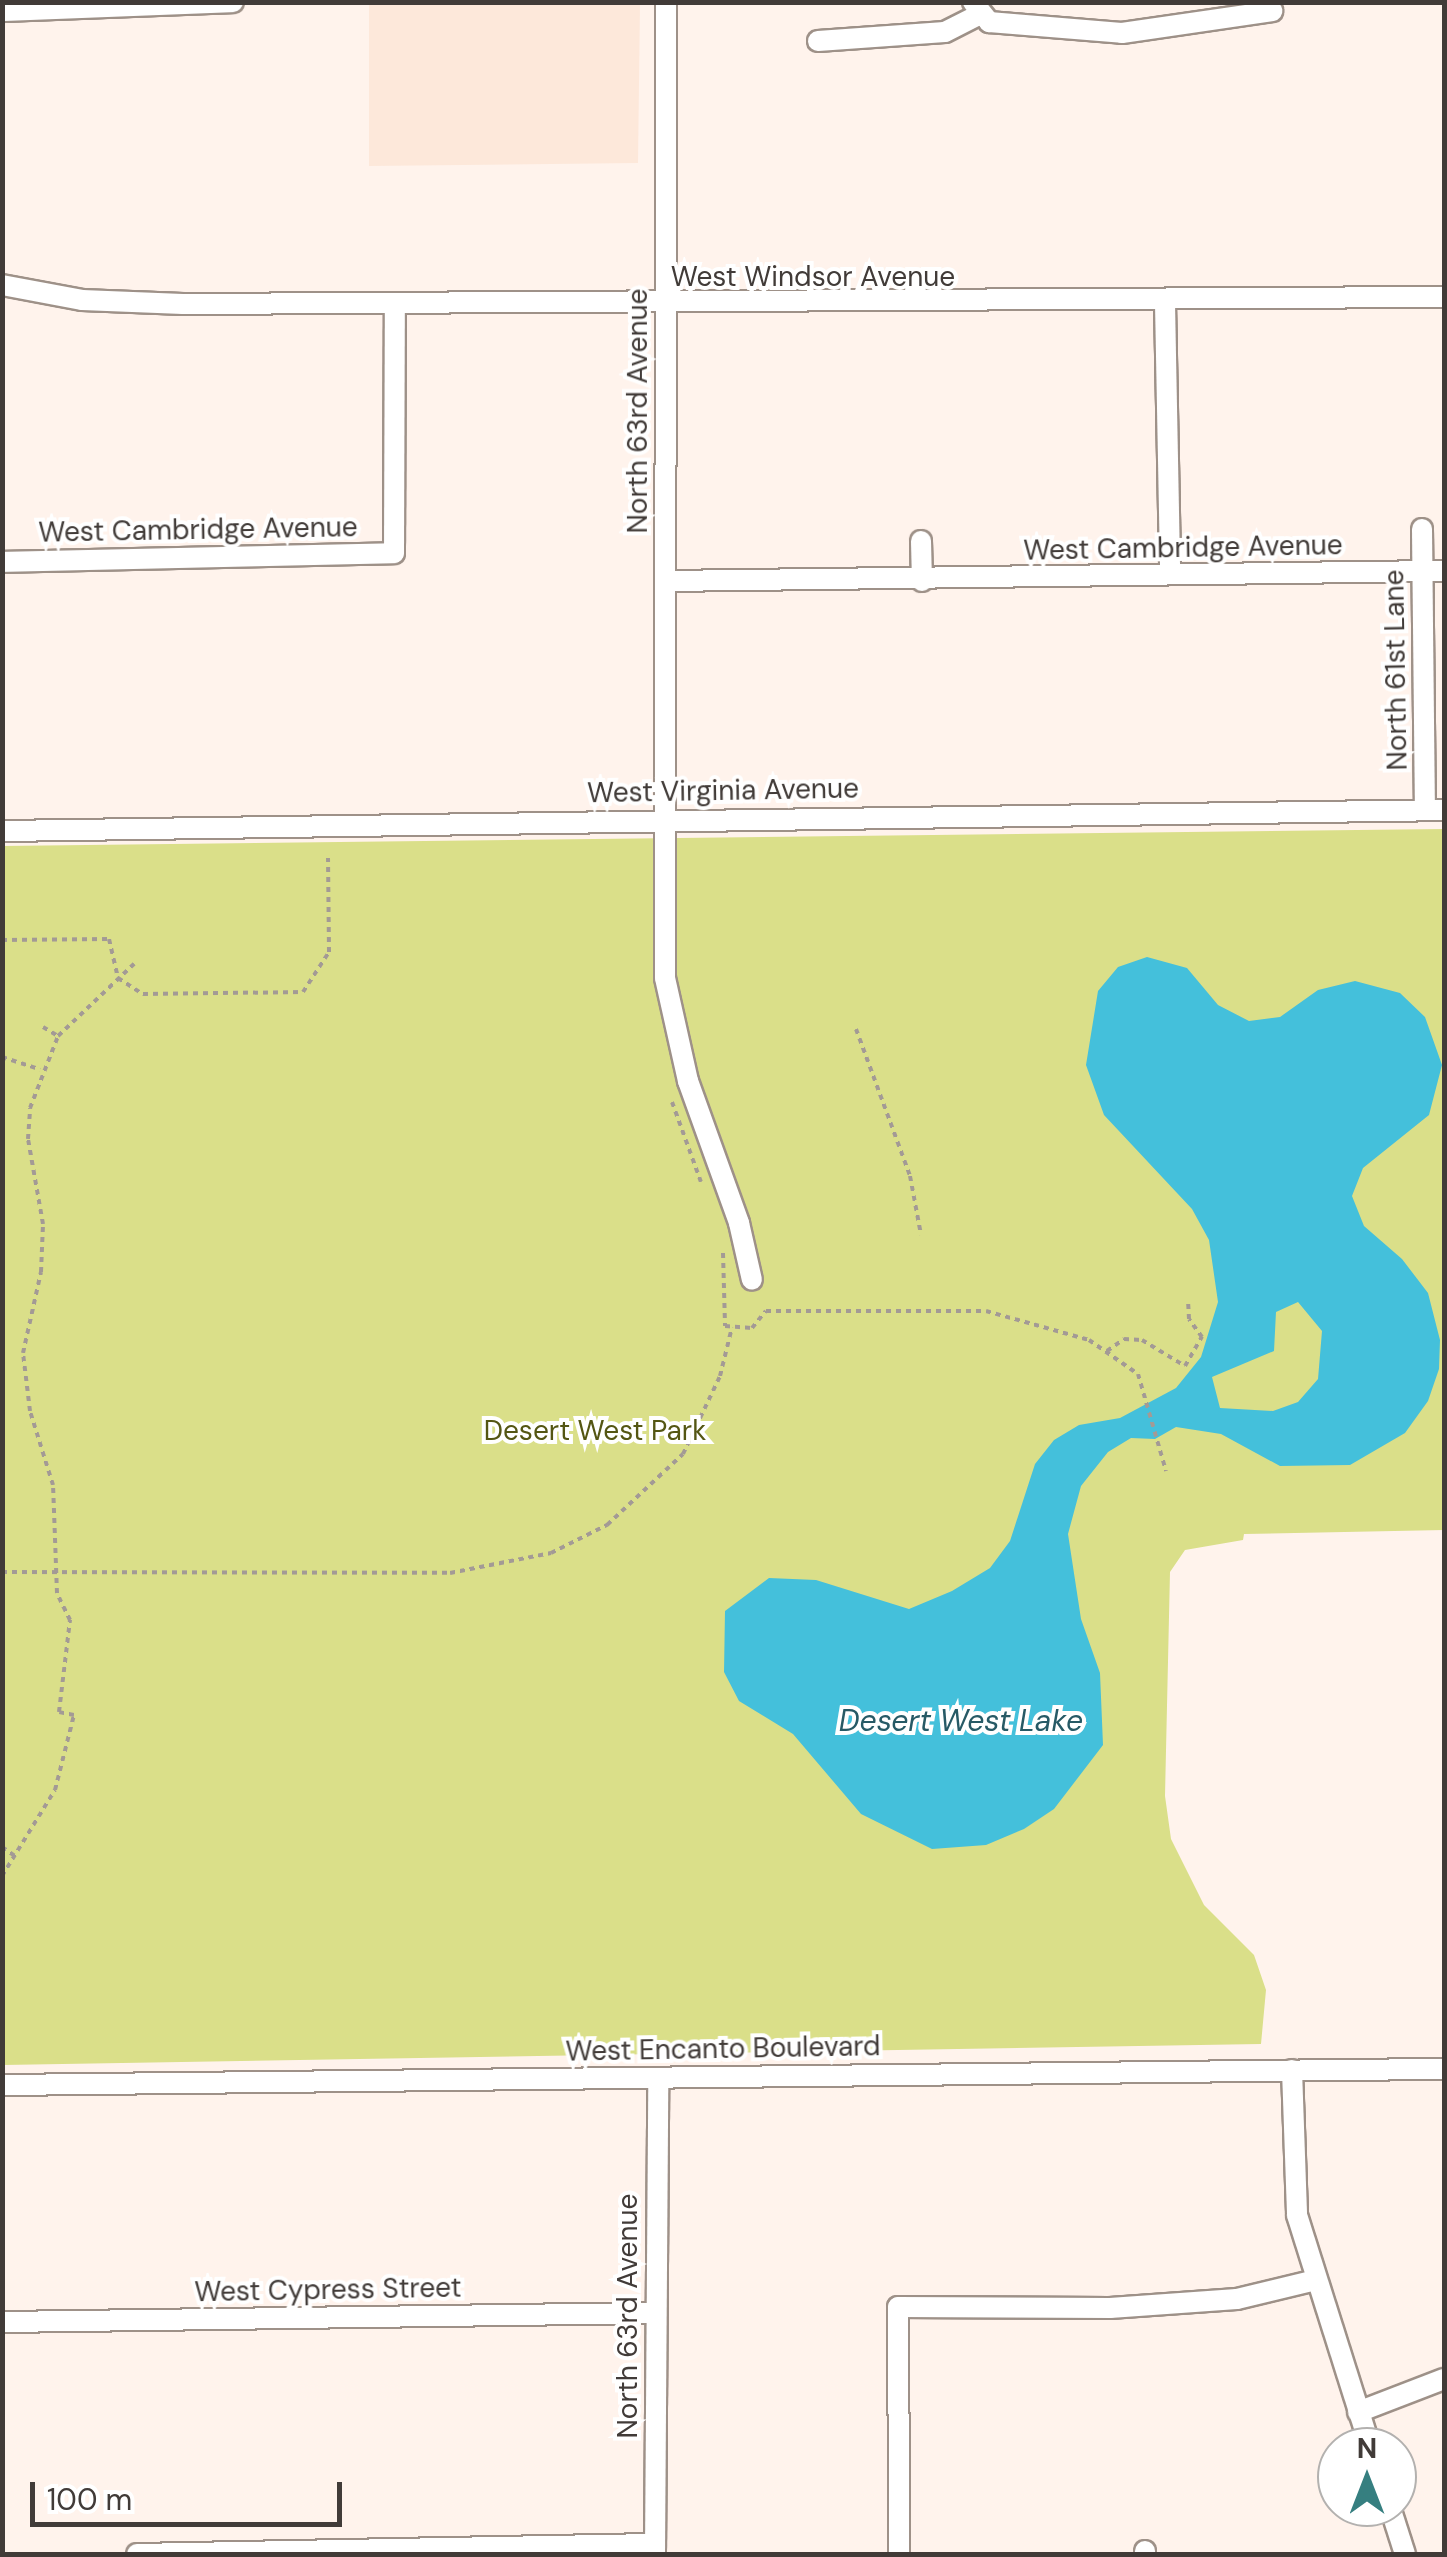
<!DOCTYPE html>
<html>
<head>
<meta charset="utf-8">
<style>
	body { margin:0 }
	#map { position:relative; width:1447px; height:2557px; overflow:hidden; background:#fff3ec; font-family:"DM Sans",sans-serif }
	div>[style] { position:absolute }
	.built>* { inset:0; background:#fde8da }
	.green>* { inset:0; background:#dadf89 }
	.water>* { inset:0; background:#44c0db }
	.path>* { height:4px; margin-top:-2px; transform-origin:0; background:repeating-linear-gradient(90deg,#a39a95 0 5px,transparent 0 10px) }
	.roads { filter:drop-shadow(2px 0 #9e9188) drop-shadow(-2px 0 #9e9188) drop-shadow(0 2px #9e9188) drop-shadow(0 -2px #9e9188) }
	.minor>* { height:20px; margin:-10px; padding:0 10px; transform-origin:10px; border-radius:10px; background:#fff }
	span { translate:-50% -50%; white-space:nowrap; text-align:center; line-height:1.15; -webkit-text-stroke:8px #fff; paint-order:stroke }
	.street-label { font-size:28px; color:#413b38 }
	.park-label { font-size:28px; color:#545613 }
	.water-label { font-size:30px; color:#275a66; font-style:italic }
	.frame { position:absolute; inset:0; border:5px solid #413b38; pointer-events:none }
	.north { position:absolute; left:1317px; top:2427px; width:100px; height:100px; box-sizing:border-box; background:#fff; border:2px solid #b3b1af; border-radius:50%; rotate:0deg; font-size:28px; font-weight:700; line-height:40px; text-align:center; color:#413b38 }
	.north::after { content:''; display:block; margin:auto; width:35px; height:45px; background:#367f80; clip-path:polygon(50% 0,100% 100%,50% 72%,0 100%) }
	.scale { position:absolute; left:30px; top:2482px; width:312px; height:45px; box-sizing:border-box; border:5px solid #413b38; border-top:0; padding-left:12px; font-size:30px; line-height:35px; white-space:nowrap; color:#413b38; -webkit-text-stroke:8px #fff; paint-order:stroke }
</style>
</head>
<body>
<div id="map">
	<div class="built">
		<i style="clip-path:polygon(369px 3px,640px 3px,638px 163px,369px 166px)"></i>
	</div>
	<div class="green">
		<i style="clip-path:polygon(1444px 829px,1444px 1530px,1244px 1534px,1243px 1540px,1185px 1550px,1170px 1572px,1165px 1796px,1171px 1839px,1204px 1905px,1254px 1955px,1266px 1990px,1261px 2044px,3px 2065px,2px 846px)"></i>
	</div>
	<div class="water">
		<i style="clip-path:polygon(evenodd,1147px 957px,1187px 968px,1218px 1005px,1249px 1021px,1280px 1017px,1318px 990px,1355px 981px,1400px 993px,1425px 1017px,1442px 1065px,1429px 1115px,1363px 1168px,1352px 1196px,1364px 1226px,1402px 1259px,1428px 1293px,1440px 1340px,1439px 1369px,1428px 1401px,1405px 1433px,1350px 1465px,1280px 1466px,1221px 1434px,1176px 1427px,1155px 1439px,1131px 1438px,1108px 1452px,1081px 1486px,1068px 1534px,1081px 1619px,1100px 1673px,1103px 1745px,1054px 1809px,1024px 1829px,986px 1845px,932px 1849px,861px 1814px,793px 1734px,739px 1701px,724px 1672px,725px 1611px,769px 1578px,816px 1580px,909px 1609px,952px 1591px,990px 1568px,1010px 1541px,1035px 1464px,1054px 1440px,1079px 1425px,1120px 1418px,1176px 1388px,1201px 1357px,1218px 1302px,1209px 1240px,1192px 1209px,1104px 1115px,1086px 1065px,1098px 991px,1118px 967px,1147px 957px,1298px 1302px,1322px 1331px,1318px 1379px,1298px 1402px,1273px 1411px,1220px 1408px,1212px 1377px,1274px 1351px,1276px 1312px,1298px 1302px)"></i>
	</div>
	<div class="path">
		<i style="left:2px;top:940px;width:107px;rotate:-0.5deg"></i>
		<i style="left:109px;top:939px;width:40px;rotate:77deg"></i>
		<i style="left:118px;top:978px;width:30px;rotate:33deg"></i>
		<i style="left:143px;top:994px;width:160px;rotate:-0.7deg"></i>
		<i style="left:303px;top:992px;width:48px;rotate:-57deg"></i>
		<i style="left:329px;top:952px;width:94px;rotate:-90.6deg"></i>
		<i style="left:43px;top:1027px;width:17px;rotate:31deg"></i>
		<i style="left:856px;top:1029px;width:157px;rotate:69.8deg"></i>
		<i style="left:910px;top:1176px;width:60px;rotate:79.4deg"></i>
		<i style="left:2px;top:1057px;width:40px;rotate:18deg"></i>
		<i style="left:672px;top:1102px;width:85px;rotate:70.1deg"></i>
		<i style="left:723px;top:1253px;width:73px;rotate:88.4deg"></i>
		<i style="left:725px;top:1326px;width:27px;rotate:4deg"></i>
		<i style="left:752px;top:1328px;width:22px;rotate:-51deg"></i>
		<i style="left:766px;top:1311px;width:220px"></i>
		<i style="left:986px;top:1311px;width:107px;rotate:15.7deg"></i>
		<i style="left:1089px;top:1340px;width:60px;rotate:34.8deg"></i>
		<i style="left:1138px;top:1374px;width:101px;rotate:73.9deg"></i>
		<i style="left:1107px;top:1351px;width:21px;rotate:-35deg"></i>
		<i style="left:1124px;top:1339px;width:18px;rotate:3deg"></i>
		<i style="left:1142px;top:1340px;width:50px;rotate:31.2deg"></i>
		<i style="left:1185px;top:1366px;width:34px;rotate:-60deg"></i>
		<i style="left:1202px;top:1337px;width:22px;rotate:-126deg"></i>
		<i style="left:1189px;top:1319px;width:18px;rotate:-93deg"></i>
		<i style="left:2px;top:1572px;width:448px;rotate:0.1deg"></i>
		<i style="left:450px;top:1573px;width:103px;rotate:-11.2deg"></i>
		<i style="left:551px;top:1553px;width:63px;rotate:-26.6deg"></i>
		<i style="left:607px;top:1525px;width:104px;rotate:-43.1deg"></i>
		<i style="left:683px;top:1454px;width:86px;rotate:-64.6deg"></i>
		<i style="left:720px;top:1376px;width:50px;rotate:-76.2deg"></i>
		<i style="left:2px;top:1847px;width:19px;rotate:35deg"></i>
		<i style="left:2px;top:1876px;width:101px;rotate:-58.4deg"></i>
		<i style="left:55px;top:1790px;width:77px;rotate:-75.8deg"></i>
		<i style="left:74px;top:1715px;width:15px;rotate:-169deg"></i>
		<i style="left:59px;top:1712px;width:93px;rotate:-83.2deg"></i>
		<i style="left:70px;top:1620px;width:30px;rotate:-116deg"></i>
		<i style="left:57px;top:1593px;width:108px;rotate:-92.1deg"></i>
		<i style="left:53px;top:1485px;width:77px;rotate:-107.3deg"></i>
		<i style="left:30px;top:1411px;width:58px;rotate:-96.9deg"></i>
		<i style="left:23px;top:1353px;width:83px;rotate:-77.5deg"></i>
		<i style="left:41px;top:1272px;width:48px;rotate:-87.6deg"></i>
		<i style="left:43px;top:1224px;width:86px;rotate:-100deg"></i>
		<i style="left:28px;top:1139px;width:31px;rotate:-86deg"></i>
		<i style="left:30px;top:1108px;width:77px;rotate:-68.7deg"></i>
		<i style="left:58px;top:1036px;width:105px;rotate:-43.5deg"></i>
	</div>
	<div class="roads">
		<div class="minor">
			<i style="left:666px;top:2px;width:976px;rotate:90.06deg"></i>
			<i style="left:665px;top:978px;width:106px;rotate:77.4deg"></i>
			<i style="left:688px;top:1081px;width:151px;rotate:70.2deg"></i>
			<i style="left:739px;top:1223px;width:58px;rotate:77.2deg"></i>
			<i style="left:973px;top:2px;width:26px;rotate:51deg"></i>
			<i style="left:989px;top:22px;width:133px;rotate:4.7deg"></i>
			<i style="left:1122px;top:33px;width:152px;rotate:-8.3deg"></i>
			<i style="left:2px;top:11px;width:231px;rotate:-2.2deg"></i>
			<i style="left:818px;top:41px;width:127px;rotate:-4.1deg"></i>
			<i style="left:945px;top:32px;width:39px;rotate:-27deg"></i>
			<i style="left:2px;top:285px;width:81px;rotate:10.6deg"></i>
			<i style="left:82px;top:300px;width:101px;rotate:2.3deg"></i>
			<i style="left:183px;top:304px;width:1261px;rotate:-0.32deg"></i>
			<i style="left:1165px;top:303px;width:271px;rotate:88.9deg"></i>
			<i style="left:1422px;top:529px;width:281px;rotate:89.4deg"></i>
			<i style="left:921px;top:541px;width:40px;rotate:88.6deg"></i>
			<i style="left:2px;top:562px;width:392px;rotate:-1.3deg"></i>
			<i style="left:394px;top:553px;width:248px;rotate:-89.8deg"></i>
			<i style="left:665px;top:581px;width:779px;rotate:-0.74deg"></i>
			<i style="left:2px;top:831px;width:1442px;rotate:-0.83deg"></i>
			<i style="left:1292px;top:2070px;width:145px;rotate:88deg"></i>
			<i style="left:1297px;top:2215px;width:243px;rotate:72.5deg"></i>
			<i style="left:2px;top:2085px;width:1442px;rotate:-0.64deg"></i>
			<i style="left:2px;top:2322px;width:653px;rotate:-0.79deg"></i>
			<i style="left:1358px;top:2412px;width:92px;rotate:-21deg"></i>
			<i style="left:1390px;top:2507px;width:49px;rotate:72.3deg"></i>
			<i style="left:1145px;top:2551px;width:3px;rotate:90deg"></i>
			<i style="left:137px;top:2554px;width:518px;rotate:-1.11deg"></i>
			<i style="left:655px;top:2554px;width:476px;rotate:-89.6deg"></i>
			<i style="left:899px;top:2554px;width:247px;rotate:-90.2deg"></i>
			<i style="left:898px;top:2307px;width:212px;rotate:0.3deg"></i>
			<i style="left:1110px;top:2308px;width:127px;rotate:-4.1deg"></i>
			<i style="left:1237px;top:2299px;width:81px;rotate:-13.5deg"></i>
		</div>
	</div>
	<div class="street-label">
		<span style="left:813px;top:277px">West Windsor Avenue</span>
		<span style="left:638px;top:411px;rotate:-90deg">North 63rd Avenue</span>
		<span style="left:198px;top:530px;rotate:-1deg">West Cambridge Avenue</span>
		<span style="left:1183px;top:548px;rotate:-1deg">West Cambridge Avenue</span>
		<span style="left:1396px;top:670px;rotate:-91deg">North 61st Lane</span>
		<span style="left:723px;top:791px;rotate:-1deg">West Virginia Avenue</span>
		<span style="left:723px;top:2049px;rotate:-1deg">West Encanto Boulevard</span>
		<span style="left:328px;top:2290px;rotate:-1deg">West Cypress Street</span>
		<span style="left:628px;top:2316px;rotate:-90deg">North 63rd Avenue</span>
	</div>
	<div class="park-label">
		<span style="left:595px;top:1431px">Desert West Park</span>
	</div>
	<div class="water-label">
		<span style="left:961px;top:1721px">Desert West Lake</span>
	</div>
	<div class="frame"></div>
	<div class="north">N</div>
	<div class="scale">100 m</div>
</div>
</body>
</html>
